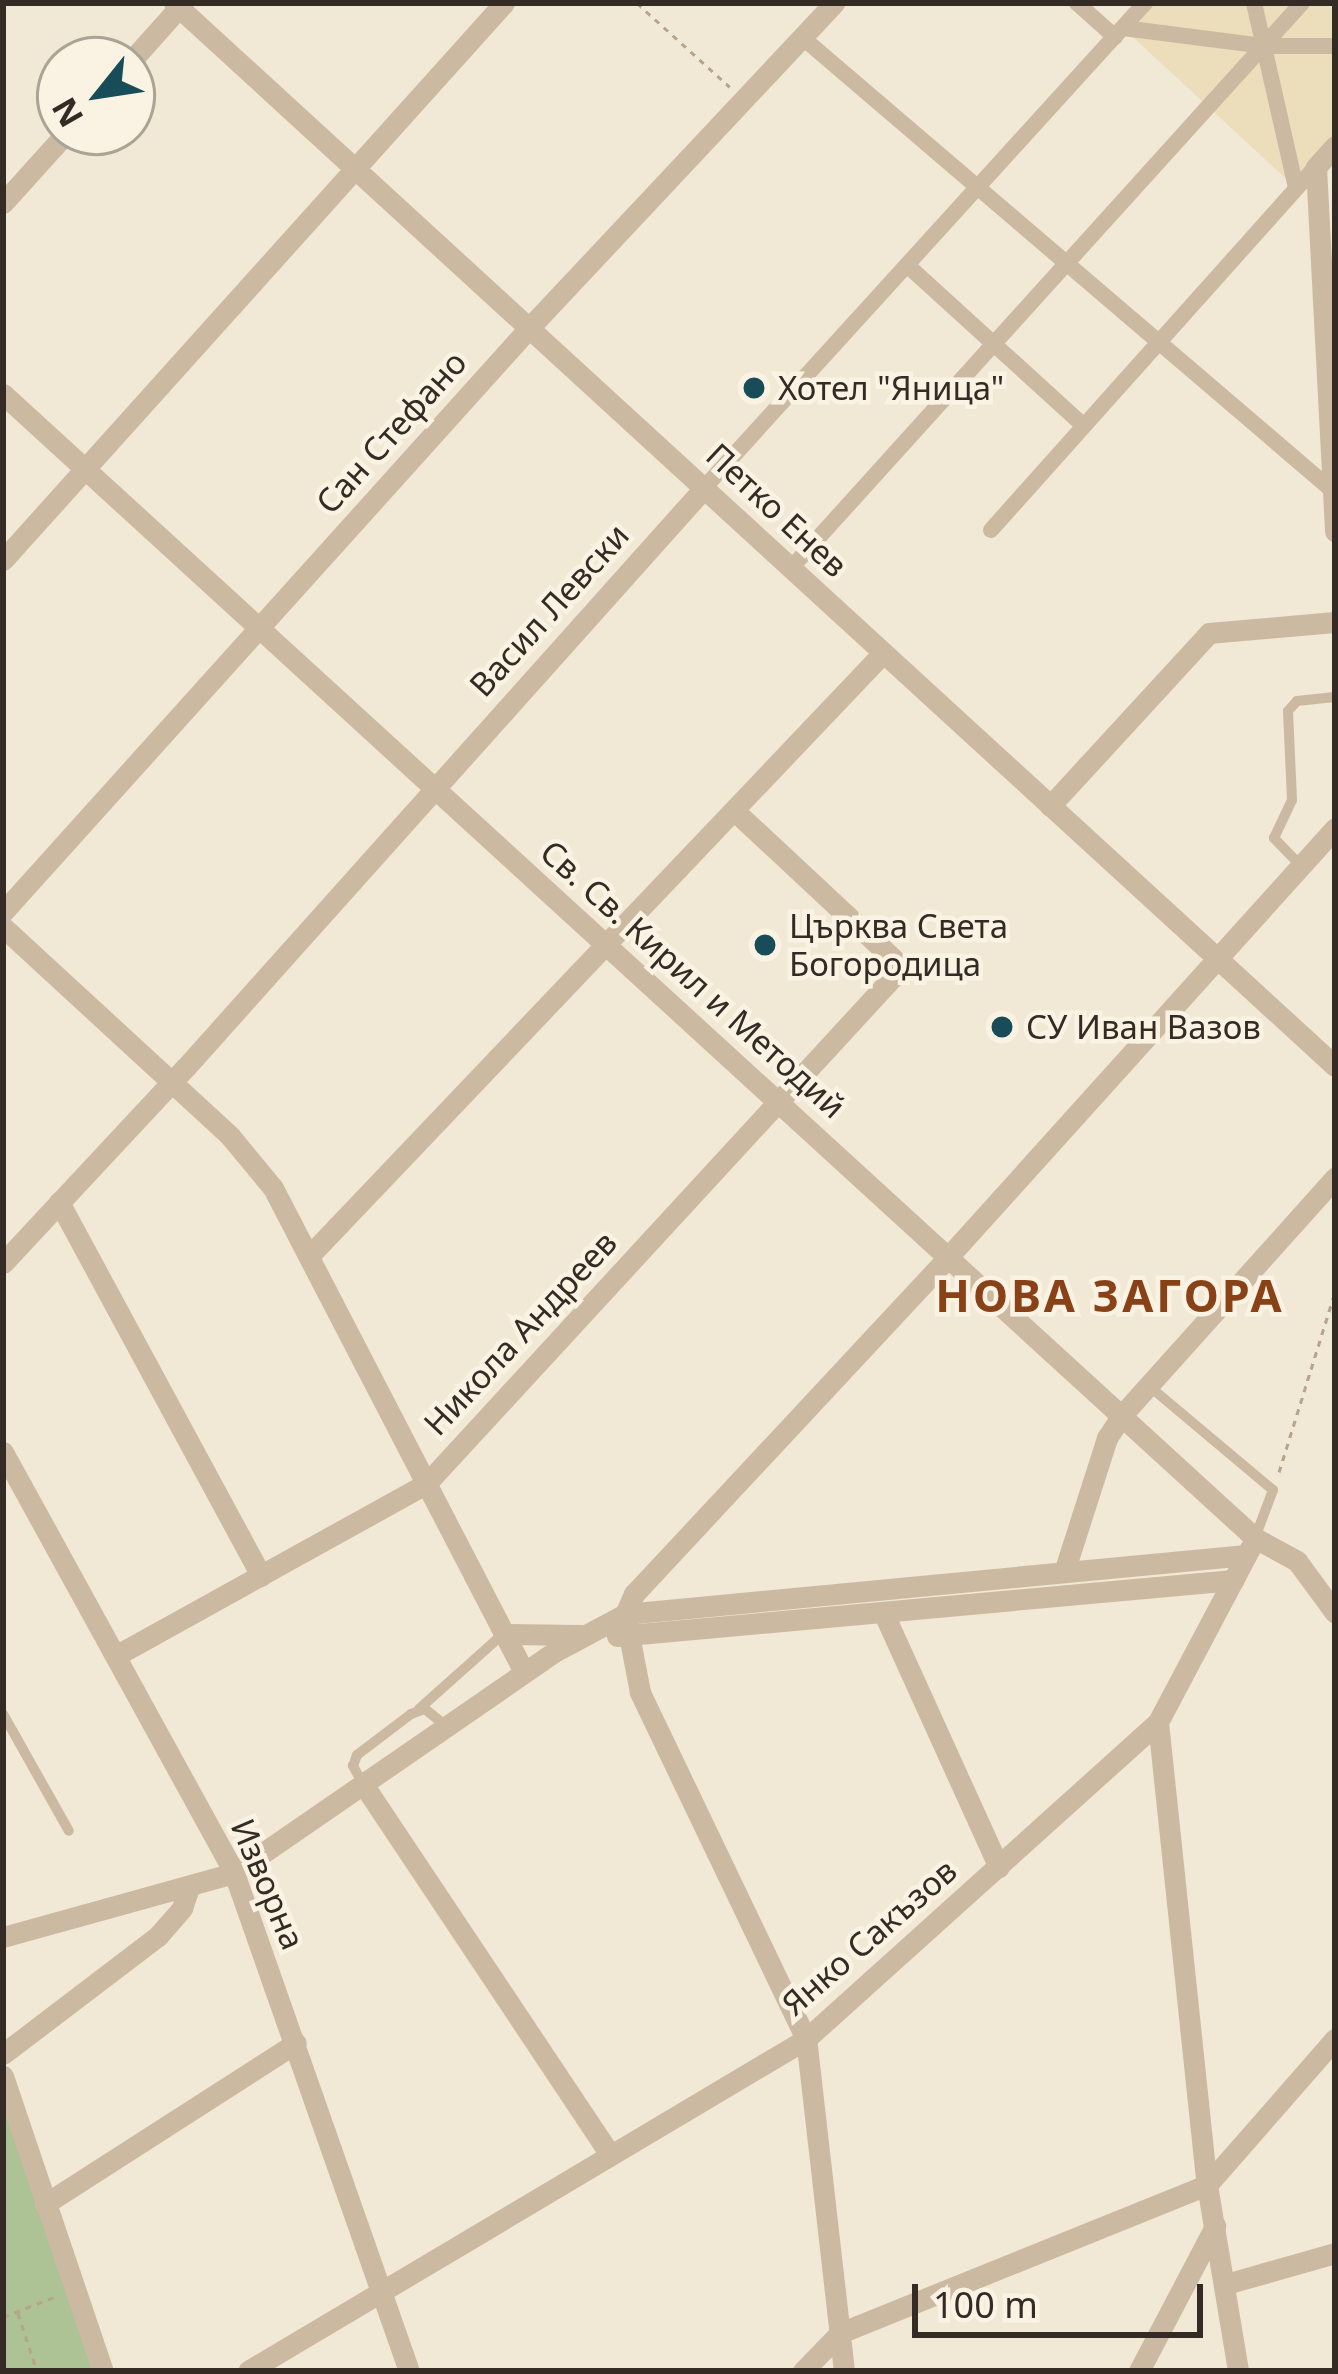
<!DOCTYPE html>
<html>
<head>
<meta charset="utf-8">
<style>
	body { margin:0 }
	#map { position:relative; width:1338px; height:2374px; overflow:hidden; background:#f2e8d6; font-family:"Noto Sans",sans-serif }
	div>[style] { position:absolute }
	.green>* { inset:0; background:#adc295 }
	.plaza>* { inset:0; background:#ecddbb }
	.path>* { height:3px; margin-top:-1.5px; transform-origin:0; background:repeating-linear-gradient(90deg,#b7a48b 0 6px,transparent 0 12px) }
	.service>* { height:10px; margin:-5px; padding:0 5px; transform-origin:5px; border-radius:5px; background:#cbbaa1 }
	.pedestrian>* { height:16px; margin:-8px; padding:0 8px; transform-origin:8px; border-radius:8px; background:#cbbaa1 }
	.minor>* { height:21px; margin:-10.5px; padding:0 10.5px; transform-origin:10.5px; border-radius:10.5px; background:#cbbaa1 }
	.dots>* { width:33px; height:33px; translate:-50% -50%; box-sizing:border-box; border:6px solid #faf2e2; border-radius:50% }
	span { translate:-50% -50%; white-space:nowrap; text-align:center; line-height:1.15; -webkit-text-stroke:9px #faf2e2; paint-order:stroke }
	.poi-label { font-size:33px; color:#342c24 }
	.left { translate:0 -50%; text-align:left }
	.street-label { font-size:33px; color:#342c24 }
	.district-label { font-size:45px; color:#894118; font-weight:700; letter-spacing:3px }
	.frame { position:absolute; inset:0; border:6px solid #342c24; pointer-events:none }
	.north { position:absolute; left:36px; top:36px; width:120px; height:120px; box-sizing:border-box; background:#faf2e2; border:3px solid #aba396; border-radius:50%; rotate:240deg; font-size:33px; font-weight:700; line-height:48px; text-align:center; color:#342c24 }
	.north::after { content:''; display:block; margin:auto; width:42px; height:54px; background:#184c58; clip-path:polygon(50% 0,100% 100%,50% 72%,0 100%) }
	.scale { position:absolute; left:912px; top:2284px; width:291px; height:54px; box-sizing:border-box; border:6px solid #342c24; border-top:0; padding-left:15px; font-size:36px; line-height:42px; white-space:nowrap; color:#342c24; -webkit-text-stroke:9px #faf2e2; paint-order:stroke }
</style>
</head>
<body>
<div id="map">
	<div class="green">
		<i style="clip-path:polygon(3px 2076px,103px 2371px,3px 2371px)"></i>
	</div>
	<div class="plaza">
		<i style="clip-path:polygon(1145px 3px,1335px 3px,1335px 146px,1296px 188px,1123px 28px)"></i>
	</div>
	<div class="path">
		<i style="left:637px;top:3px;width:125px;rotate:42.1deg"></i>
		<i style="left:1279px;top:1472px;width:189px;rotate:-72.7deg"></i>
		<i style="left:18px;top:2313px;width:61px;rotate:71.9deg"></i>
		<i style="left:3px;top:2317px;width:58px;rotate:-21.3deg"></i>
	</div>
	<div class="service">
		<i style="left:1301px;top:866px;width:39px;rotate:-134deg"></i>
		<i style="left:1274px;top:838px;width:42px;rotate:-64.7deg"></i>
		<i style="left:1292px;top:800px;width:89px;rotate:-92.6deg"></i>
		<i style="left:1288px;top:711px;width:13px;rotate:-48deg"></i>
		<i style="left:1297px;top:701px;width:38px;rotate:-6deg"></i>
		<i style="left:1149px;top:1386px;width:162px;rotate:40deg"></i>
		<i style="left:1273px;top:1490px;width:51px;rotate:110.6deg"></i>
		<i style="left:419px;top:1709px;width:113px;rotate:-41.8deg"></i>
		<i style="left:3px;top:1714px;width:134px;rotate:60.6deg"></i>
		<i style="left:363px;top:1784px;width:21px;rotate:-119deg"></i>
		<i style="left:353px;top:1766px;width:12px;rotate:-70deg"></i>
		<i style="left:357px;top:1755px;width:68px;rotate:-37.2deg"></i>
		<i style="left:411px;top:1714px;width:15px;rotate:-20deg"></i>
		<i style="left:425px;top:1709px;width:27px;rotate:39deg"></i>
	</div>
	<div class="pedestrian">
		<i style="left:1077px;top:3px;width:51px;rotate:41.8deg"></i>
		<i style="left:1254px;top:3px;width:190px;rotate:77.2deg"></i>
		<i style="left:1123px;top:28px;width:141px;rotate:7.3deg"></i>
		<i style="left:1263px;top:46px;width:72px"></i>
		<i style="left:803px;top:38px;width:697px;rotate:40.52deg"></i>
		<i style="left:907px;top:265px;width:239px;rotate:42.3deg"></i>
		<i style="left:704px;top:488px;width:656px;rotate:-47.72deg"></i>
		<i style="left:991px;top:530px;width:487px;rotate:-48.2deg"></i>
		<i style="left:791px;top:568px;width:762px;rotate:-47.87deg"></i>
	</div>
	<div class="minor">
		<i style="left:174px;top:3px;width:1574px;rotate:42.48deg"></i>
		<i style="left:132px;top:60px;width:76px;rotate:-48.2deg"></i>
		<i style="left:1335px;top:146px;width:28px;rotate:132deg"></i>
		<i style="left:1316px;top:167px;width:365px;rotate:87deg"></i>
		<i style="left:3px;top:203px;width:96px;rotate:-48deg"></i>
		<i style="left:3px;top:394px;width:1696px;rotate:42.42deg"></i>
		<i style="left:1255px;top:1538px;width:48px;rotate:28.7deg"></i>
		<i style="left:1297px;top:1561px;width:64px;rotate:53.8deg"></i>
		<i style="left:3px;top:560px;width:749px;rotate:-48.03deg"></i>
		<i style="left:1050px;top:806px;width:235px;rotate:-47.4deg"></i>
		<i style="left:1209px;top:633px;width:126px;rotate:-5deg"></i>
		<i style="left:3px;top:912px;width:786px;rotate:-47.99deg"></i>
		<i style="left:529px;top:328px;width:446px;rotate:-46.8deg"></i>
		<i style="left:3px;top:927px;width:309px;rotate:42.6deg"></i>
		<i style="left:230px;top:1136px;width:67px;rotate:50.4deg"></i>
		<i style="left:273px;top:1188px;width:545px;rotate:62.59deg"></i>
		<i style="left:59px;top:1202px;width:425px;rotate:61.6deg"></i>
		<i style="left:310px;top:1255px;width:831px;rotate:-46.41deg"></i>
		<i style="left:3px;top:1263px;width:268px;rotate:-47deg"></i>
		<i style="left:186px;top:1067px;width:777px;rotate:-48.18deg"></i>
		<i style="left:3px;top:1452px;width:480px;rotate:61.2deg"></i>
		<i style="left:234px;top:1873px;width:528px;rotate:70.64deg"></i>
		<i style="left:1064px;top:1572px;width:141px;rotate:-72.2deg"></i>
		<i style="left:1107px;top:1438px;width:27px;rotate:-57deg"></i>
		<i style="left:1122px;top:1415px;width:319px;rotate:-48.1deg"></i>
		<i style="left:884px;top:1614px;width:278px;rotate:65.6deg"></i>
		<i style="left:503px;top:1634px;width:78px;rotate:0.7deg"></i>
		<i style="left:617px;top:1636px;width:619px;rotate:-5.19deg"></i>
		<i style="left:117px;top:1655px;width:353px;rotate:-29deg"></i>
		<i style="left:426px;top:1484px;width:703px;rotate:-47.36deg"></i>
		<i style="left:902px;top:967px;width:229px;rotate:-137deg"></i>
		<i style="left:1158px;top:1722px;width:466px;rotate:84deg"></i>
		<i style="left:1207px;top:2185px;width:189px;rotate:80.5deg"></i>
		<i style="left:363px;top:1784px;width:443px;rotate:56.3deg"></i>
		<i style="left:3px;top:1937px;width:240px;rotate:-15.5deg"></i>
		<i style="left:234px;top:1873px;width:391px;rotate:-34.6deg"></i>
		<i style="left:556px;top:1651px;width:78px;rotate:-28.2deg"></i>
		<i style="left:625px;top:1614px;width:624px;rotate:-5.43deg"></i>
		<i style="left:3px;top:2054px;width:195px;rotate:-37.3deg"></i>
		<i style="left:158px;top:1936px;width:37px;rotate:-49deg"></i>
		<i style="left:182px;top:1908px;width:21px;rotate:-71deg"></i>
		<i style="left:3px;top:2076px;width:311px;rotate:71.3deg"></i>
		<i style="left:45px;top:2204px;width:298px;rotate:-32.7deg"></i>
		<i style="left:1226px;top:2284px;width:113px;rotate:-15.9deg"></i>
		<i style="left:248px;top:2371px;width:649px;rotate:-30.75deg"></i>
		<i style="left:806px;top:2039px;width:474px;rotate:-42deg"></i>
		<i style="left:1158px;top:1722px;width:197px;rotate:-62.1deg"></i>
		<i style="left:803px;top:2371px;width:53px;rotate:-45.8deg"></i>
		<i style="left:840px;top:2333px;width:396px;rotate:-22deg"></i>
		<i style="left:1207px;top:2185px;width:194px;rotate:-48.8deg"></i>
		<i style="left:844px;top:2371px;width:334px;rotate:-96.5deg"></i>
		<i style="left:806px;top:2039px;width:385px;rotate:-115.6deg"></i>
		<i style="left:640px;top:1692px;width:79px;rotate:-100.9deg"></i>
		<i style="left:625px;top:1614px;width:22px;rotate:-66deg"></i>
		<i style="left:634px;top:1594px;width:462px;rotate:-47deg"></i>
		<i style="left:949px;top:1256px;width:576px;rotate:-47.95deg"></i>
		<i style="left:1139px;top:2371px;width:164px;rotate:-62.3deg"></i>
	</div>
	<div class="dots">
		<i style="left:754px;top:388px;background:#184c58"></i>
		<i style="left:765px;top:945px;background:#184c58"></i>
		<i style="left:1002px;top:1027px;background:#184c58"></i>
	</div>
	<div class="poi-label">
		<span class="left" style="left:778px;top:388px">Хотел "Яница"</span>
		<span class="left" style="left:789px;top:945px">Църква Света<br>Богородица</span>
		<span class="left" style="left:1026px;top:1027px">СУ Иван Вазов</span>
	</div>
	<div class="street-label">
		<span style="left:391px;top:432px;rotate:-48deg">Сан Стефано</span>
		<span style="left:777px;top:510px;rotate:43deg">Петко Енев</span>
		<span style="left:549px;top:610px;rotate:-48deg">Васил Левски</span>
		<span style="left:693px;top:979px;rotate:42deg">Св. Св. Кирил и Методий</span>
		<span style="left:520px;top:1333px;rotate:-47deg">Никола Андреев</span>
		<span style="left:268px;top:1884px;rotate:67deg">Изворна</span>
		<span style="left:869px;top:1937px;rotate:-41deg">Янко Сакъзов</span>
	</div>
	<div class="district-label">
		<span style="left:1110px;top:1295px">НОВА ЗАГОРА</span>
	</div>
	<div class="frame"></div>
	<div class="north">N</div>
	<div class="scale">100 m</div>
</div>
</body>
</html>
